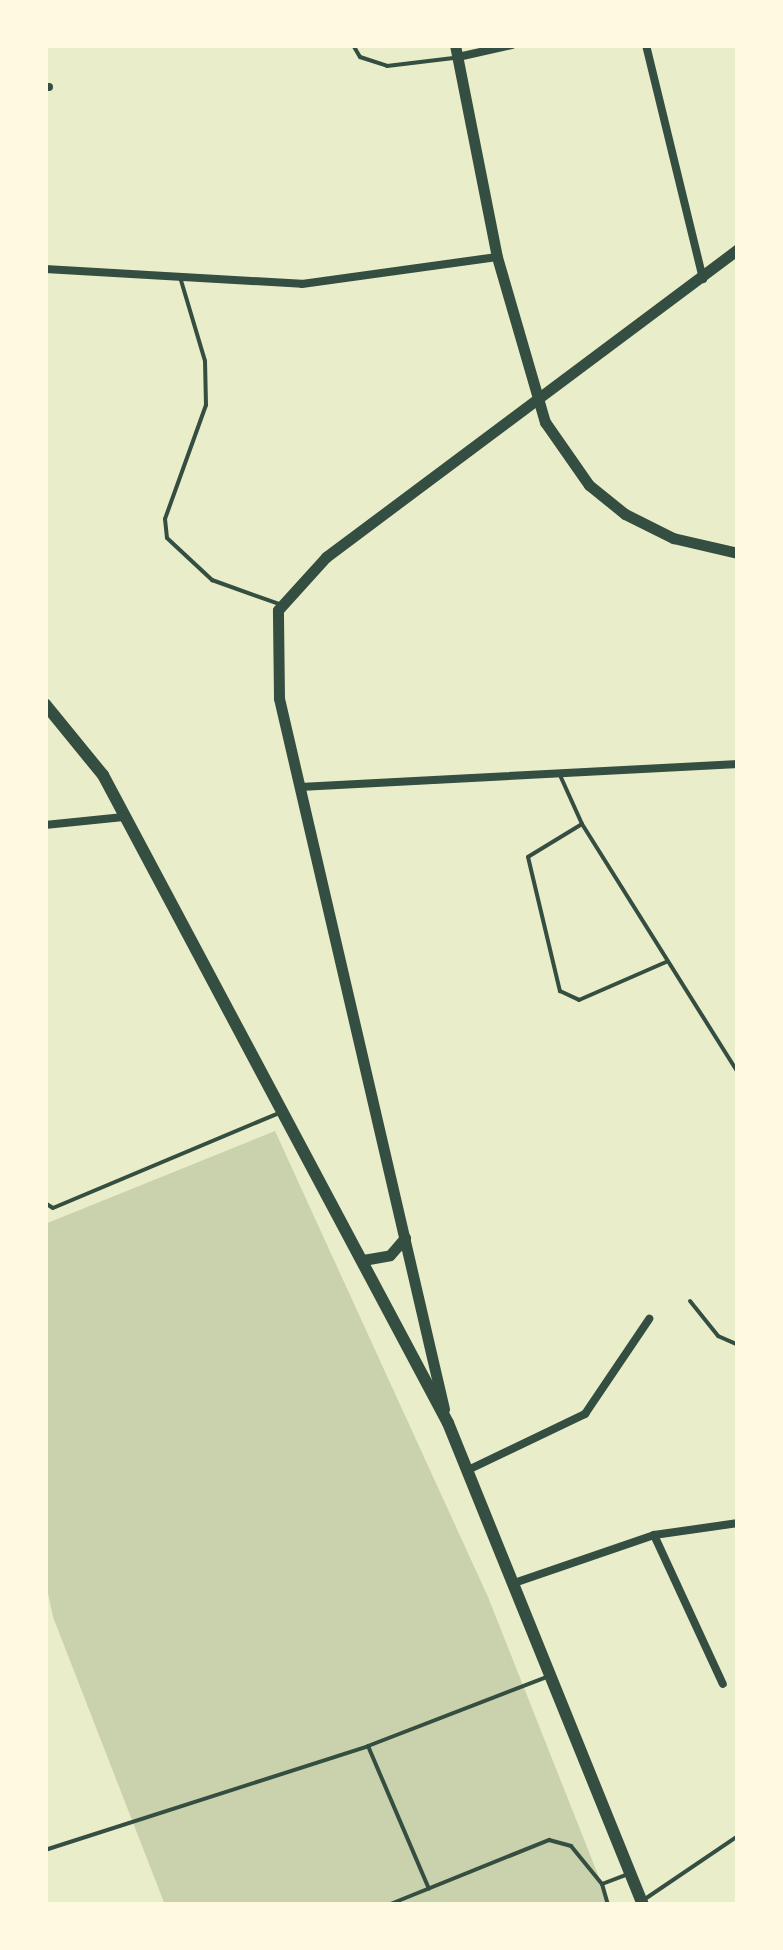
<!DOCTYPE html>
<html>
<head>
<meta charset="utf-8">
<style>
	body { margin:0 }
	#map { position:relative; width:783px; height:1950px; overflow:hidden; background:#e9edc9; font-family:Ubuntu,sans-serif }
	div>[style] { position:absolute }
	.green>* { inset:0; background:#cad2ad }
	.service>* { height:4px; margin:-2px; padding:0 2px; transform-origin:2px; border-radius:2px; background:#344e41 }
	.minor>* { height:8px; margin:-4px; padding:0 4px; transform-origin:4px; border-radius:4px; background:#344e41 }
	.secondary>* { height:11px; margin:-5.5px; padding:0 5.5px; transform-origin:5.5px; border-radius:5.5px; background:#344e41 }
	.primary>* { height:12px; margin:-6px; padding:0 6px; transform-origin:6px; border-radius:6px; background:#344e41 }
	span { translate:-50% -50%; white-space:nowrap; text-align:center; line-height:1.15; -webkit-text-stroke:10px #fefae0; paint-order:stroke }
	.frame { position:absolute; inset:0; border:48px solid #fefae0; pointer-events:none }
</style>
</head>
<body>
<div id="map">
	<div class="green">
		<i style="clip-path:polygon(275px 1131px,488px 1597px,610px 1905px,165px 1905px,53px 1617px,45px 1579px,45px 1224px)"></i>
	</div>
	<div class="service">
		<i style="left:353px;top:45px;width:14px;rotate:60deg"></i>
		<i style="left:360px;top:57px;width:28px;rotate:18deg"></i>
		<i style="left:387px;top:66px;width:67px;rotate:-6.8deg"></i>
		<i style="left:180px;top:277px;width:88px;rotate:73.4deg"></i>
		<i style="left:205px;top:361px;width:44px;rotate:88.7deg"></i>
		<i style="left:206px;top:405px;width:121px;rotate:109.8deg"></i>
		<i style="left:165px;top:519px;width:19px;rotate:84deg"></i>
		<i style="left:167px;top:538px;width:62px;rotate:43deg"></i>
		<i style="left:212px;top:580px;width:71px;rotate:19.7deg"></i>
		<i style="left:559px;top:773px;width:56px;rotate:65.7deg"></i>
		<i style="left:582px;top:824px;width:294px;rotate:57.9deg"></i>
		<i style="left:582px;top:824px;width:63px;rotate:148.6deg"></i>
		<i style="left:528px;top:857px;width:138px;rotate:76.6deg"></i>
		<i style="left:560px;top:991px;width:21px;rotate:25deg"></i>
		<i style="left:579px;top:1000px;width:95px;rotate:-23.6deg"></i>
		<i style="left:45px;top:1203px;width:9px;rotate:32deg"></i>
		<i style="left:53px;top:1208px;width:247px;rotate:-22.8deg"></i>
		<i style="left:690px;top:1301px;width:45px;rotate:51.3deg"></i>
		<i style="left:718px;top:1336px;width:22px;rotate:24deg"></i>
		<i style="left:368px;top:1746px;width:155px;rotate:66.9deg"></i>
		<i style="left:45px;top:1850px;width:339px;rotate:-17.8deg"></i>
		<i style="left:368px;top:1746px;width:194px;rotate:-21.1deg"></i>
		<i style="left:602px;top:1884px;width:25px;rotate:-21deg"></i>
		<i style="left:642px;top:1901px;width:116px;rotate:-34.1deg"></i>
		<i style="left:388px;top:1905px;width:174px;rotate:-22deg"></i>
		<i style="left:549px;top:1840px;width:23px;rotate:15deg"></i>
		<i style="left:571px;top:1846px;width:49px;rotate:50.8deg"></i>
		<i style="left:602px;top:1884px;width:22px;rotate:74deg"></i>
	</div>
	<div class="minor">
		<i style="left:646px;top:45px;width:241px;rotate:76.3deg"></i>
		<i style="left:458px;top:57px;width:55px;rotate:-12.5deg"></i>
		<i style="left:45px;top:87px;width:4px"></i>
		<i style="left:45px;top:269px;width:257px;rotate:3.3deg"></i>
		<i style="left:302px;top:284px;width:197px;rotate:-7.9deg"></i>
		<i style="left:300px;top:787px;width:439px;rotate:-3deg"></i>
		<i style="left:45px;top:825px;width:79px;rotate:-5.8deg"></i>
		<i style="left:468px;top:1470px;width:130px;rotate:-25.6deg"></i>
		<i style="left:585px;top:1414px;width:115px;rotate:-56deg"></i>
		<i style="left:654px;top:1535px;width:164px;rotate:65.2deg"></i>
		<i style="left:517px;top:1582px;width:145px;rotate:-18.9deg"></i>
		<i style="left:654px;top:1535px;width:85px;rotate:-8.1deg"></i>
	</div>
	<div class="secondary">
		<i style="left:455px;top:45px;width:216px;rotate:78.8deg"></i>
		<i style="left:497px;top:257px;width:172px;rotate:73.8deg"></i>
		<i style="left:545px;top:422px;width:77px;rotate:55.1deg"></i>
		<i style="left:589px;top:485px;width:46px;rotate:38.9deg"></i>
		<i style="left:625px;top:514px;width:54px;rotate:26.6deg"></i>
		<i style="left:673px;top:538px;width:67px;rotate:13deg"></i>
		<i style="left:363px;top:1260px;width:27px;rotate:-10deg"></i>
		<i style="left:390px;top:1255px;width:23px;rotate:-49deg"></i>
		<i style="left:444px;top:1409px;width:730px;rotate:-103.07deg"></i>
		<i style="left:279px;top:698px;width:88px;rotate:-90.7deg"></i>
		<i style="left:278px;top:610px;width:72px;rotate:-47.8deg"></i>
		<i style="left:326px;top:557px;width:514px;rotate:-36.78deg"></i>
	</div>
	<div class="primary">
		<i style="left:45px;top:704px;width:92px;rotate:50.8deg"></i>
		<i style="left:103px;top:775px;width:734px;rotate:61.97deg"></i>
		<i style="left:448px;top:1423px;width:520px;rotate:67.97deg"></i>
	</div>
	<div class="frame"></div>
</div>
</body>
</html>
